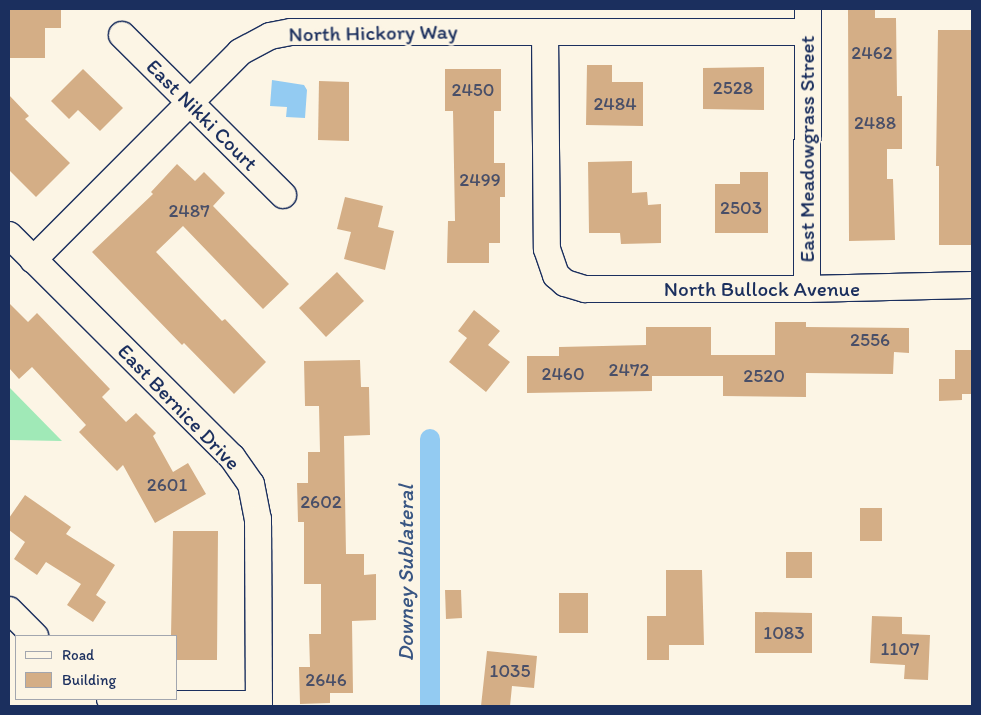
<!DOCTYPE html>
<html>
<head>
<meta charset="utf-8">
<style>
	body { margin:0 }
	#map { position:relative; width:981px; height:715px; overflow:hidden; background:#fcf5e5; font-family:Itim,sans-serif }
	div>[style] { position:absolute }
	.green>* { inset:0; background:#a0e9b7 }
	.water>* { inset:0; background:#93cbf2 }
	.canal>* { height:20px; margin:-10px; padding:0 10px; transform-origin:10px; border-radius:10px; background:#93cbf2 }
	.building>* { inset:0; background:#d4ae86 }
	.roads { filter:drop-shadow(1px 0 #1b2f5e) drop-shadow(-1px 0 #1b2f5e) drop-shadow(0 1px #1b2f5e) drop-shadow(0 -1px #1b2f5e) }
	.minor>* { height:26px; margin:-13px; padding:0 13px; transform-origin:13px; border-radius:13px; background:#fcf5e5 }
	span { translate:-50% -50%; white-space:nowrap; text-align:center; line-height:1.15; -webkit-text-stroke:4.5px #fcf5e5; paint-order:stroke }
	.number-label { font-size:19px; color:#494f68 }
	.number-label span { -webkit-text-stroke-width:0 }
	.street-label { font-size:21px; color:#1b2f5e }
	.water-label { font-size:22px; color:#395683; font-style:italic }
	.frame { position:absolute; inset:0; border:10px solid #1b2f5e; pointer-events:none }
	.legend { position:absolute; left:15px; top:635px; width:162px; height:65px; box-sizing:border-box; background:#fcf5e5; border:1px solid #a2a6af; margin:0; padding:6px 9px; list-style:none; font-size:15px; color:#1b2f5e }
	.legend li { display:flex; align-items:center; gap:10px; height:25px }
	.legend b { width:25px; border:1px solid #a2a6af }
</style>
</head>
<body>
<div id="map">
	<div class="green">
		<i style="clip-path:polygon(9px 387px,62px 441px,9px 440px)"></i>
	</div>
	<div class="water">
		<i style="clip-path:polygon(272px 80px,304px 85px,307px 90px,305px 118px,286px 117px,287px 107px,270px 106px)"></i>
	</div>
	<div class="canal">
		<i style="left:430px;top:439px;width:267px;rotate:90deg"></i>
	</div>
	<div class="building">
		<i style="clip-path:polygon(9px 9px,61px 9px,61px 28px,45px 28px,45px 58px,9px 58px)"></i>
		<i style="clip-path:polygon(848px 9px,875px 9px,875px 18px,896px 18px,897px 96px,902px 96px,902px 149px,887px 149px,887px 179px,893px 179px,895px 240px,849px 241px)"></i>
		<i style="clip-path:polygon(938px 30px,972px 30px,972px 245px,939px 245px,939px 166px,936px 166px)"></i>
		<i style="clip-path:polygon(587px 65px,612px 65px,612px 82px,643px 82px,643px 126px,586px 125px)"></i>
		<i style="clip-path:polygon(764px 67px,764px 110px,703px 109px,703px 68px)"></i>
		<i style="clip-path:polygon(83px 69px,123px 108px,100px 131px,78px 110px,69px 119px,51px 101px)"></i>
		<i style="clip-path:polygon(445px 69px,501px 69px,501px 111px,494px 111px,494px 163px,505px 163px,505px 197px,500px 197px,500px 243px,489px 243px,489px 263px,447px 263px,448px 221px,455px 221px,453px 111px,445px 111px)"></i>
		<i style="clip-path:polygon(319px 81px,349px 82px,349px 141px,318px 140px)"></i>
		<i style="clip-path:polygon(9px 95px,29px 116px,25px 119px,70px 163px,36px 197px,9px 170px)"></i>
		<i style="clip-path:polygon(632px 161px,632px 193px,647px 192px,648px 205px,661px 204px,661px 243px,621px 244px,620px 233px,589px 233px,588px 162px)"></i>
		<i style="clip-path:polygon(177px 164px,195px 181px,204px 172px,225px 193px,213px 206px,289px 284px,263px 309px,183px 226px,156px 252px,222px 321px,225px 319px,266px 362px,234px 394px,184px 343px,182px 345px,92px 252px,153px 194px,151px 192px)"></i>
		<i style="clip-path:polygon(740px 172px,768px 172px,768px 233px,715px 233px,715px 184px,740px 184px)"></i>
		<i style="clip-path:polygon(345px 197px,383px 206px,378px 227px,394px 231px,385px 270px,344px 259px,351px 232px,337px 229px)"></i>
		<i style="clip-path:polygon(337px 272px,364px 301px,326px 337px,299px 308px)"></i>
		<i style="clip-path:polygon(9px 303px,28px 322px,37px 313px,110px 389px,102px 397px,126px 422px,136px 413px,156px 433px,153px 436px,173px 472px,188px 463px,206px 494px,155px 523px,123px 465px,117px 471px,79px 432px,86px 425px,32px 367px,19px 379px,9px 368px)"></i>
		<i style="clip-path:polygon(474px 310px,500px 331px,488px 345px,510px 362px,486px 392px,449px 362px,467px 338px,458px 331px)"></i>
		<i style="clip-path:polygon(775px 322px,806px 322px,806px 327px,909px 328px,909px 353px,894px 352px,893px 374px,806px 373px,806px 397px,723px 396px,723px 376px,652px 376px,652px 391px,527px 393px,527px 356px,559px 356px,559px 347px,646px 345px,646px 327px,711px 327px,711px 355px,775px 355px)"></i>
		<i style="clip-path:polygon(955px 350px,972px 350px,972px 394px,962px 394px,962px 400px,939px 401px,939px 379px,955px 379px)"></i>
		<i style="clip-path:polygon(360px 360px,361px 387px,369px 387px,370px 435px,344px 436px,346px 554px,364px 554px,364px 575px,376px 574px,376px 620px,352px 621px,353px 693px,330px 693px,330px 703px,300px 704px,299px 667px,310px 667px,309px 634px,321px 634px,321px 584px,304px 584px,304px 522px,298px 522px,297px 483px,308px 483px,308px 452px,320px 452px,319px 406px,305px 406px,304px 361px)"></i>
		<i style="clip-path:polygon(25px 495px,71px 527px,66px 534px,115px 565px,96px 595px,106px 602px,93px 622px,67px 605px,81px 584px,46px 562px,37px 575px,14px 559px,25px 542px,9px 530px,9px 518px)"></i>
		<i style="clip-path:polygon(860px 508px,882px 508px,882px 541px,860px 541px)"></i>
		<i style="clip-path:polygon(173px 531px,218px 531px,217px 660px,176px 660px,176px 636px,171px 636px)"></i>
		<i style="clip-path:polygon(786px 552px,812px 552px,812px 578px,786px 578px)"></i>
		<i style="clip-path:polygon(666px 570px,702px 570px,704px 645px,669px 645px,669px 660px,647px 660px,647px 616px,666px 616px)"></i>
		<i style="clip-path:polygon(445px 590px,461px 590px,462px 618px,446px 619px)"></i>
		<i style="clip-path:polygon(559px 593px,588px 593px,588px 633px,559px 633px)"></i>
		<i style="clip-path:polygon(755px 612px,812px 613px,812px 653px,755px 653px)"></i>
		<i style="clip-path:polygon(872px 616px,902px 617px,902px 634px,930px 635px,928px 680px,904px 679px,905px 665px,870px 663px)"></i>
		<i style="clip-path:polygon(487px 651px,537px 656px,534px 688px,512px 686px,510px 706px,481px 706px)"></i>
	</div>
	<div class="roads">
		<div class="minor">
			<i style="left:545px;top:32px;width:217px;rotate:89.5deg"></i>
			<i style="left:547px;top:249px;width:28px;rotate:71deg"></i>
			<i style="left:556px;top:275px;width:12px;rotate:42deg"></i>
			<i style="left:565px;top:283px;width:21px;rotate:17deg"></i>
			<i style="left:585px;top:289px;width:222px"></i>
			<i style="left:807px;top:289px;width:165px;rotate:-1.4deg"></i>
			<i style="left:122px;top:35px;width:227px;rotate:44.8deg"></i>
			<i style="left:9px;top:235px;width:315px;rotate:44.9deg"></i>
			<i style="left:232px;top:457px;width:33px;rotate:55deg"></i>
			<i style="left:251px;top:484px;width:36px;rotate:79deg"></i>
			<i style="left:258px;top:519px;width:187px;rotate:89.7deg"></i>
			<i style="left:33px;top:260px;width:293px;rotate:-45.1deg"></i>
			<i style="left:240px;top:52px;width:34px;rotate:-28deg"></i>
			<i style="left:270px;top:36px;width:21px;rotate:-11deg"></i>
			<i style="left:291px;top:32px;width:517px"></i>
			<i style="left:807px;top:289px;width:280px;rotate:-89.8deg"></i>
			<i style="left:9px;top:610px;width:37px;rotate:45deg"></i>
			<i style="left:110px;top:699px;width:27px;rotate:10deg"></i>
			<i style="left:137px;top:704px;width:122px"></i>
		</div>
	</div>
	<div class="number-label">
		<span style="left:872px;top:53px">2462</span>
		<span style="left:733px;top:88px">2528</span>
		<span style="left:473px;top:90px">2450</span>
		<span style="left:615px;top:104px">2484</span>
		<span style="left:875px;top:123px">2488</span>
		<span style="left:480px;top:180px">2499</span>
		<span style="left:741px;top:208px">2503</span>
		<span style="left:189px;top:211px">2487</span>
		<span style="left:870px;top:340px">2556</span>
		<span style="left:629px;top:370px">2472</span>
		<span style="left:563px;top:374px">2460</span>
		<span style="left:764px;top:376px">2520</span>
		<span style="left:167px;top:485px">2601</span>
		<span style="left:321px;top:502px">2602</span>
		<span style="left:784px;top:633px">1083</span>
		<span style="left:900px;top:649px">1107</span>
		<span style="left:510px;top:671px">1035</span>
		<span style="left:326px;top:680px">2646</span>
	</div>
	<div class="street-label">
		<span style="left:373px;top:33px;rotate:-1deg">North Hickory Way</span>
		<span style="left:202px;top:115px;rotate:45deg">East Nikki Court</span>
		<span style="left:807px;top:149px;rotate:-90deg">East Meadowgrass Street</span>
		<span style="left:762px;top:289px">North Bullock Avenue</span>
		<span style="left:179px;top:407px;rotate:46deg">East Bernice Drive</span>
	</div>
	<div class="water-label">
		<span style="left:406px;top:573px;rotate:-90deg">Downey Sublateral</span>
	</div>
	<div class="frame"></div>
	<ul class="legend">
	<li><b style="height:6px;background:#fcf5e5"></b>Road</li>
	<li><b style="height:14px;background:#d4ae86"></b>Building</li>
	</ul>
</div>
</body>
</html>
